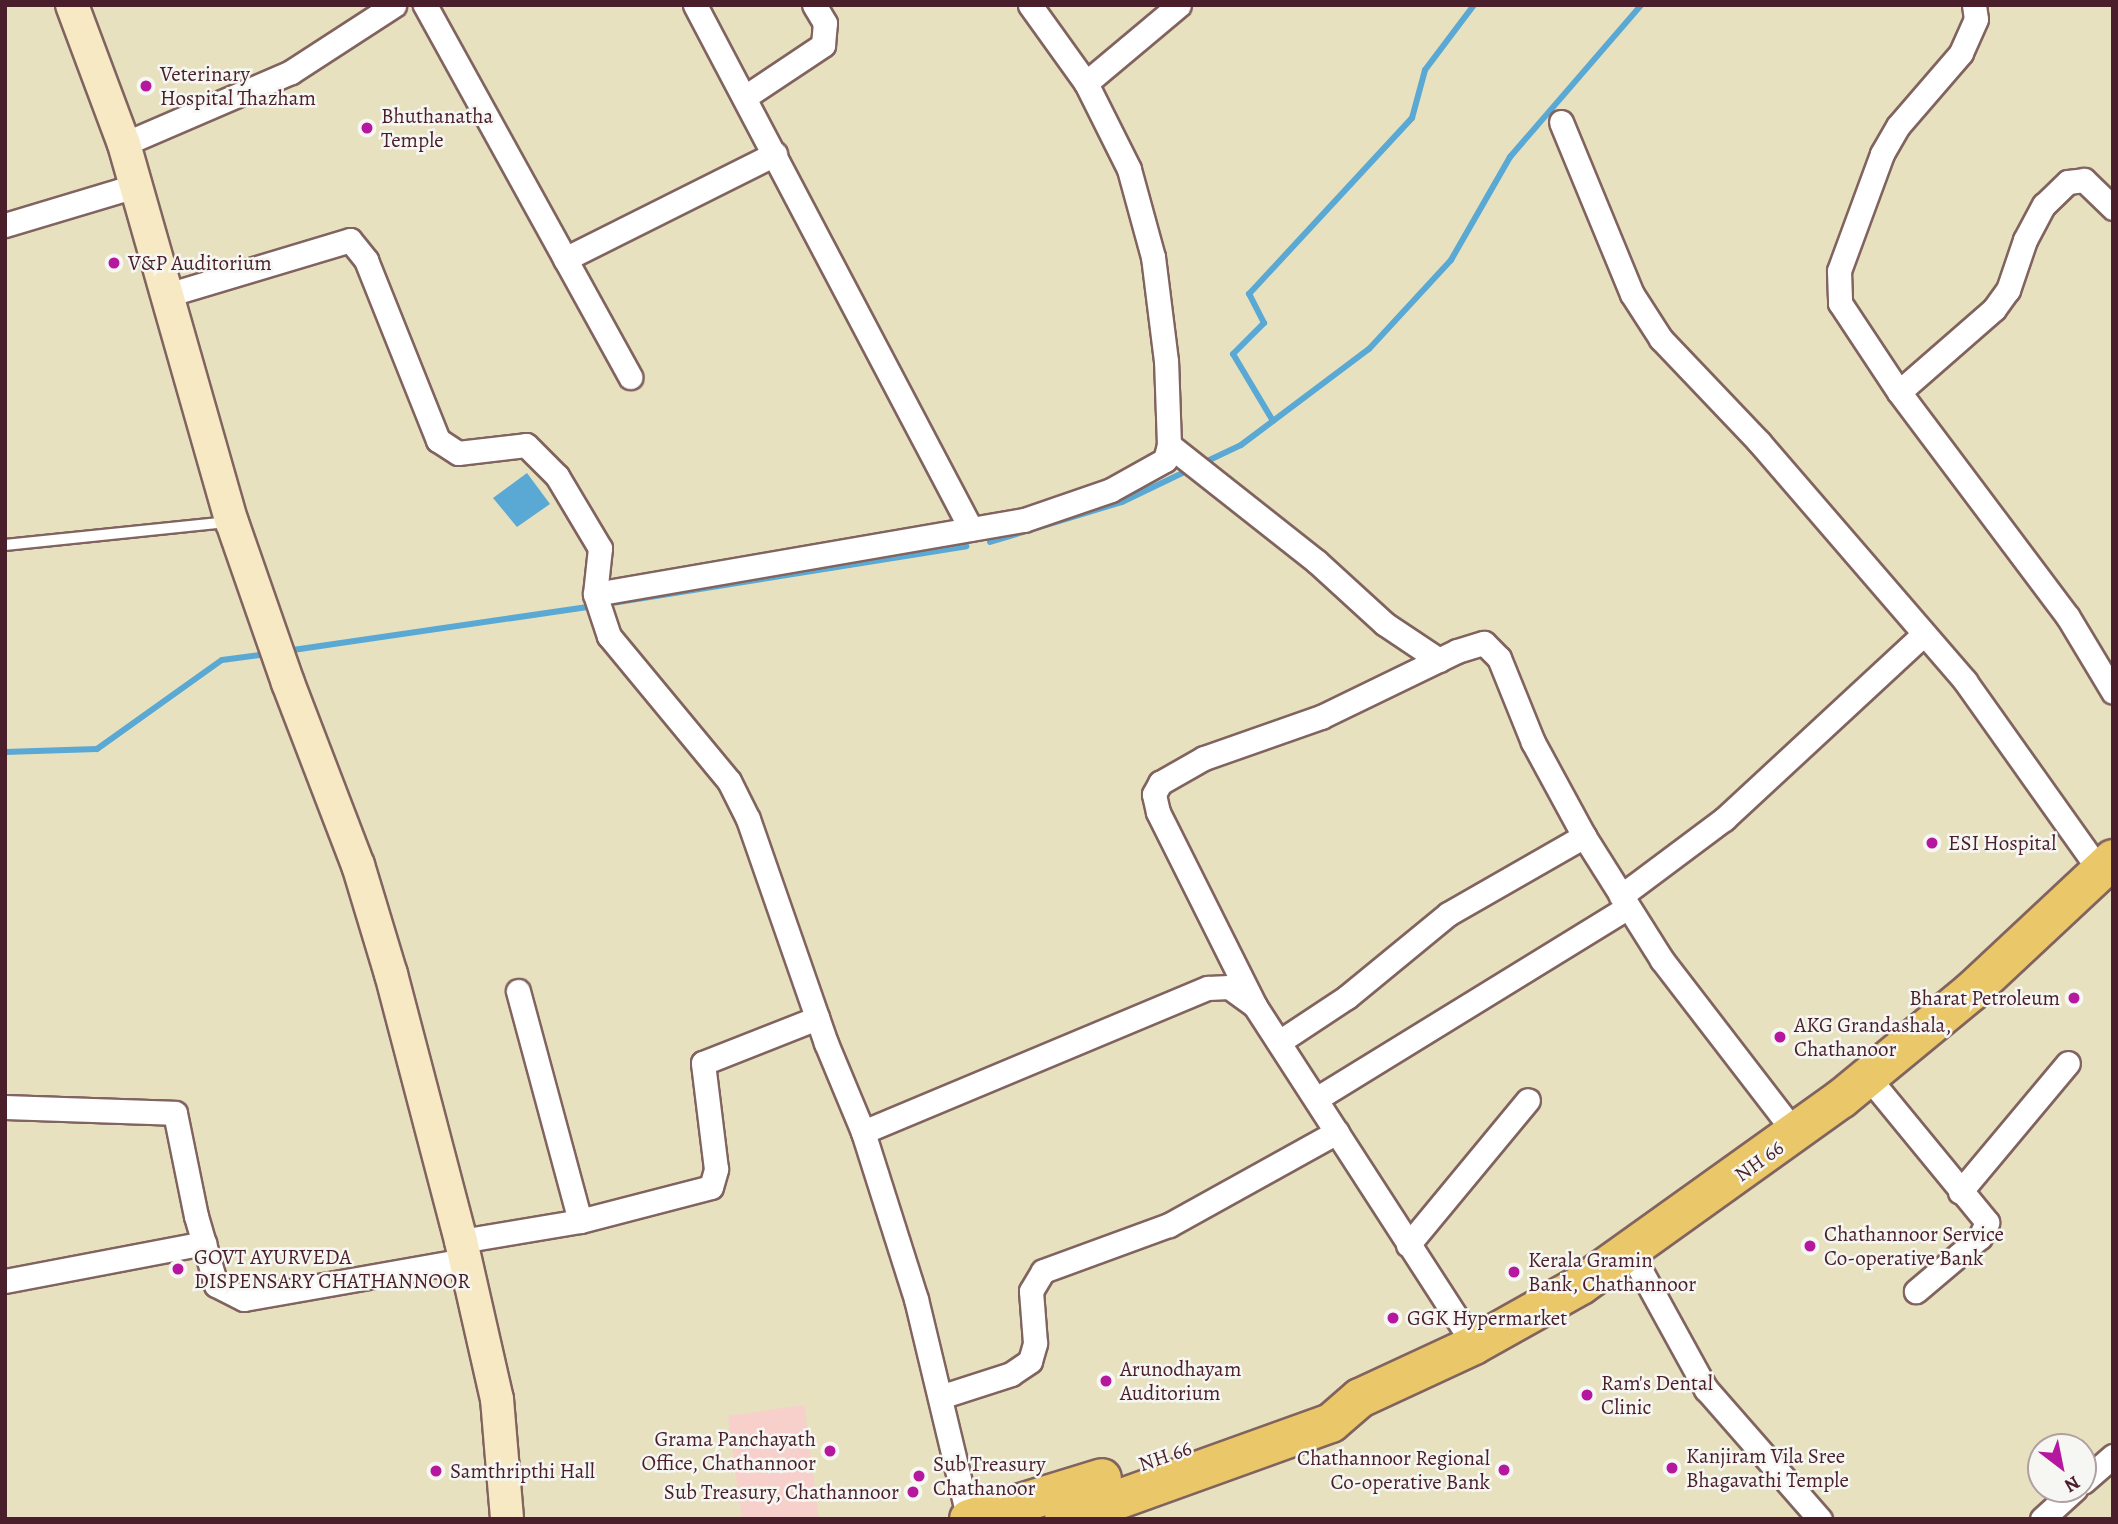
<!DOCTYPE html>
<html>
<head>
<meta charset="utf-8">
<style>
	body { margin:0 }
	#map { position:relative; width:2118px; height:1524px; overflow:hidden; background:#e7e1bf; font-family:Alegreya,serif }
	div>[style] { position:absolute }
	.built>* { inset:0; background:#f7d0cc }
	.water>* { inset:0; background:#5aa8d4 }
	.stream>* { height:6px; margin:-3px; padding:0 3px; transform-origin:3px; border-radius:3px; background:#5aa8d4 }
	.roads { filter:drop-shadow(2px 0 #81635f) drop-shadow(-2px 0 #81635f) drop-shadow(0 2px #81635f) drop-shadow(0 -2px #81635f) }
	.lane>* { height:10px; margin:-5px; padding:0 5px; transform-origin:5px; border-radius:5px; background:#fff }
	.street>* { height:23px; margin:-11.5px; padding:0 11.5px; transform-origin:11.5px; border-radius:11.5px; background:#fff }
	.secondary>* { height:32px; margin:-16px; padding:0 16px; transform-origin:16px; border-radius:16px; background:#f7e9c3 }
	.highway>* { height:38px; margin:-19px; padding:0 19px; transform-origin:19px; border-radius:19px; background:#eac769 }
	.dots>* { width:19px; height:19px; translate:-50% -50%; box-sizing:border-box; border:4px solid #f6f6f2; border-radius:50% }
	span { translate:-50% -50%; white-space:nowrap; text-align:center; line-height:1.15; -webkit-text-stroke:5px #f6f6f2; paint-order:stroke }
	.poi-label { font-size:21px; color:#4a1f2b }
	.left { translate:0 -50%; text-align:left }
	.right { translate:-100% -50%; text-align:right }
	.street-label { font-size:21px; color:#4a1f2b }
	.frame { position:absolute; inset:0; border:7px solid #4a1f2b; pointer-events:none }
	.north { position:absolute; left:2027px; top:1433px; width:70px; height:70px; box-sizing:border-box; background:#f6f6f2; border:2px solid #b1a0a2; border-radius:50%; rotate:148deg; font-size:19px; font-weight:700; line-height:28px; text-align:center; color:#4a1f2b }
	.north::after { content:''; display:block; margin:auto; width:24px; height:32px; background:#b5179e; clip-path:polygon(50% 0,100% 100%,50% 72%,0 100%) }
</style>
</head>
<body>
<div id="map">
	<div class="built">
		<i style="clip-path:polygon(804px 1405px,819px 1519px,742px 1519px,728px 1416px)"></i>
	</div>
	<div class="water">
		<i style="clip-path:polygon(527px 473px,550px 504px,517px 527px,493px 498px)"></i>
	</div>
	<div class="stream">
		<i style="left:1273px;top:421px;width:78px;rotate:-120.8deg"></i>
		<i style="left:1233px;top:354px;width:44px;rotate:-45deg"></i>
		<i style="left:1264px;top:323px;width:33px;rotate:-117deg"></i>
		<i style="left:1249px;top:294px;width:240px;rotate:-47.2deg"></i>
		<i style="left:1412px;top:118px;width:50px;rotate:-74.8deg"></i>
		<i style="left:1425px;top:70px;width:81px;rotate:-53deg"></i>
		<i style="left:1201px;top:464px;width:44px;rotate:-25.4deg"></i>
		<i style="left:1241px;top:445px;width:160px;rotate:-36.9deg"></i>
		<i style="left:1369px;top:349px;width:121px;rotate:-47.3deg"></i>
		<i style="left:1451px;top:260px;width:119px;rotate:-60.2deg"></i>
		<i style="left:1510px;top:157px;width:201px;rotate:-49.2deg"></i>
		<i style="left:990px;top:542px;width:138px;rotate:-16.9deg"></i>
		<i style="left:1122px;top:502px;width:76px;rotate:-25.6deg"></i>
		<i style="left:612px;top:603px;width:359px;rotate:-9.1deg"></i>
		<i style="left:286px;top:651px;width:303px;rotate:-8.3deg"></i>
		<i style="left:5px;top:752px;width:92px;rotate:-1.9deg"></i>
		<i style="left:97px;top:749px;width:153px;rotate:-35.5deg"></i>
		<i style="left:222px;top:660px;width:46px;rotate:-7.4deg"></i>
	</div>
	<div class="roads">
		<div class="lane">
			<i style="left:5px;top:545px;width:225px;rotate:-5.9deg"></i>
		</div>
		<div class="street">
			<i style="left:425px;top:5px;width:425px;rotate:61.1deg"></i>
			<i style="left:695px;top:5px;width:592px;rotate:62.22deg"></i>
			<i style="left:1974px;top:5px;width:14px;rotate:82deg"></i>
			<i style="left:1976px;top:19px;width:37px;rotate:114deg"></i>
			<i style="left:1961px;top:53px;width:96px;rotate:130.8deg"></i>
			<i style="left:1898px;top:126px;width:32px;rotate:120deg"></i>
			<i style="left:1882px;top:154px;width:125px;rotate:110.2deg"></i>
			<i style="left:1839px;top:271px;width:32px;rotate:88deg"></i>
			<i style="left:1840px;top:303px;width:107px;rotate:56.5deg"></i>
			<i style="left:1899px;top:392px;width:281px;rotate:53.1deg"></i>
			<i style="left:2068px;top:617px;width:87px;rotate:59deg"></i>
			<i style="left:1086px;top:83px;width:121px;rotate:-40deg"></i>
			<i style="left:745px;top:97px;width:94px;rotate:-33.7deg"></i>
			<i style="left:823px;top:45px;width:22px;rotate:-85deg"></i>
			<i style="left:825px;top:23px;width:21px;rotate:-121deg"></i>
			<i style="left:1561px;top:122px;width:186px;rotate:67.6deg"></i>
			<i style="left:1632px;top:294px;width:54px;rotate:57.2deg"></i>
			<i style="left:1661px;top:339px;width:142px;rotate:46.4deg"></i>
			<i style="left:1759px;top:442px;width:316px;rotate:49.2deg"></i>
			<i style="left:1965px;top:681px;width:233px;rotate:54.6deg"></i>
			<i style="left:124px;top:144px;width:182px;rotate:-23.3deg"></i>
			<i style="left:291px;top:72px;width:123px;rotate:-33deg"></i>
			<i style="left:5px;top:225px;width:136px;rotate:-16.7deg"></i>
			<i style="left:565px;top:259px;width:235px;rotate:-26.6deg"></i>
			<i style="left:167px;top:295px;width:191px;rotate:-16.7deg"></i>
			<i style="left:350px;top:240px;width:26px;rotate:51deg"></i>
			<i style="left:366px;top:260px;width:194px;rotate:68.2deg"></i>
			<i style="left:438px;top:440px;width:24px;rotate:33deg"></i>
			<i style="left:458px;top:453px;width:68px;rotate:-6.7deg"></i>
			<i style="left:526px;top:445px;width:44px;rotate:45deg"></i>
			<i style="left:557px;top:476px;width:84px;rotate:59.2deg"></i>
			<i style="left:600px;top:548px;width:46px;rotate:96.2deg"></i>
			<i style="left:595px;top:594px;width:44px;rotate:71.6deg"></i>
			<i style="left:609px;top:636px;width:188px;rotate:50.4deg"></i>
			<i style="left:729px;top:781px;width:42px;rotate:63.4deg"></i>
			<i style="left:748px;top:819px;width:237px;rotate:70.8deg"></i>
			<i style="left:826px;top:1043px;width:96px;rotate:67.4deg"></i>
			<i style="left:863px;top:1132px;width:175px;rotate:72.4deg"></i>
			<i style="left:916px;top:1299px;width:226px;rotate:76.5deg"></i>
			<i style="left:1899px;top:392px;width:126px;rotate:-41.1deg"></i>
			<i style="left:1994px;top:309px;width:24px;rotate:-54deg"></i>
			<i style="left:2008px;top:290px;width:53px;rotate:-71.2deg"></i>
			<i style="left:2025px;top:240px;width:40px;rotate:-62deg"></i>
			<i style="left:2044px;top:205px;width:33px;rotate:-44deg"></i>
			<i style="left:2068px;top:182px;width:16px;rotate:-7deg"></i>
			<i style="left:2084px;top:180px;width:40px;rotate:44deg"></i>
			<i style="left:1169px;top:445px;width:187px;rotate:38.3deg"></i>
			<i style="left:1316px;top:561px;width:93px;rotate:42.4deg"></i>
			<i style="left:1385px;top:624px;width:65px;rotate:33.7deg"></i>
			<i style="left:595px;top:594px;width:435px;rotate:-9.8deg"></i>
			<i style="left:1024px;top:520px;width:92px;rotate:-19deg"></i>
			<i style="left:1111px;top:490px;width:62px;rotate:-29.1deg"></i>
			<i style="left:1165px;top:460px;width:16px;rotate:-75deg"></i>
			<i style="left:1169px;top:445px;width:84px;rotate:-92deg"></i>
			<i style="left:1166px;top:361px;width:105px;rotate:-97.1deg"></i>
			<i style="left:1153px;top:257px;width:91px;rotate:-105.3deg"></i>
			<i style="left:1129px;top:169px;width:96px;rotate:-116.6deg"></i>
			<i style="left:1086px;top:83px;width:96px;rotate:-125.7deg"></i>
			<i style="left:1621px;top:896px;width:129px;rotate:-36.8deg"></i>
			<i style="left:1724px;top:819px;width:272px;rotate:-42.8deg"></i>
			<i style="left:518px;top:991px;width:238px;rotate:74.9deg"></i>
			<i style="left:1255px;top:1006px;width:217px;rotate:-116.6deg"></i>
			<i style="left:1158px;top:812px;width:18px;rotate:-103deg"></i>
			<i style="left:1154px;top:794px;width:13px;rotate:-61deg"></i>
			<i style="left:1160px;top:783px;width:51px;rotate:-29.6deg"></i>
			<i style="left:1204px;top:758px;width:124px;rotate:-19.3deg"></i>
			<i style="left:1321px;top:717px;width:151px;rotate:-25.9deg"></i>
			<i style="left:1457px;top:651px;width:28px;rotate:-17deg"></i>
			<i style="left:1484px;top:643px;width:21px;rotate:45deg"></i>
			<i style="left:1499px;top:658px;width:91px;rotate:68deg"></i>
			<i style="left:1533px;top:742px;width:107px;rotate:61.5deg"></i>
			<i style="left:1584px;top:836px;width:146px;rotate:57.8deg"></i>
			<i style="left:1662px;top:960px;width:220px;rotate:52.4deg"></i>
			<i style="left:1279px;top:1042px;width:82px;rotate:-33.5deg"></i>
			<i style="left:1347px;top:997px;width:131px;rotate:-39.4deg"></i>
			<i style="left:1448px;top:914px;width:157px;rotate:-29.8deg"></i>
			<i style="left:1868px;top:1077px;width:188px;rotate:50.6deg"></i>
			<i style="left:1987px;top:1222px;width:17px;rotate:115deg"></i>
			<i style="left:1980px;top:1237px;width:84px;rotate:139.8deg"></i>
			<i style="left:1316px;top:1099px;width:366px;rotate:-31.6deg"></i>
			<i style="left:5px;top:1107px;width:170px;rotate:2deg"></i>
			<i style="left:175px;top:1113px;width:105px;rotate:78.5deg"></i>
			<i style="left:196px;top:1216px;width:72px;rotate:73.8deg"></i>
			<i style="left:216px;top:1285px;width:31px;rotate:27deg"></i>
			<i style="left:244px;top:1299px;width:224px;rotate:-10deg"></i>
			<i style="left:863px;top:1132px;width:374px;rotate:-22.7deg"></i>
			<i style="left:1208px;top:988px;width:21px;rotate:-3deg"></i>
			<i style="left:1229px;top:987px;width:32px;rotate:36deg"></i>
			<i style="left:1255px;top:1006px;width:404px;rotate:57.1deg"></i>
			<i style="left:1960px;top:1192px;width:168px;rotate:-50.1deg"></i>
			<i style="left:461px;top:1241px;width:121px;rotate:-9.5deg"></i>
			<i style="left:580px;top:1221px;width:135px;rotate:-14.5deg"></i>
			<i style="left:711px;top:1187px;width:19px;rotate:-74deg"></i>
			<i style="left:716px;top:1169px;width:107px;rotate:-97deg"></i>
			<i style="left:703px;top:1063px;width:123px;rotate:-21.5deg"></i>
			<i style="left:1408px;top:1245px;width:188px;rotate:-50.4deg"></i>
			<i style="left:1630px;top:1251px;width:158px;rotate:61.2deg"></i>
			<i style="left:1706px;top:1389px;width:173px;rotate:48.8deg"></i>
			<i style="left:5px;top:1281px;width:203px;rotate:-10.8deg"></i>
			<i style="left:940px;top:1397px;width:75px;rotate:-17.9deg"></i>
			<i style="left:1011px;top:1374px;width:23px;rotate:-34deg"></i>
			<i style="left:1030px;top:1361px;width:19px;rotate:-74deg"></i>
			<i style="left:1035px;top:1343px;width:52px;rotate:-94.4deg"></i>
			<i style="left:1031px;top:1291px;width:23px;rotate:-59deg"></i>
			<i style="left:1043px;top:1271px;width:134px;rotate:-20.1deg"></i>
			<i style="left:1169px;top:1225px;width:192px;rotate:-29deg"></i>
			<i style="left:2083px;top:1482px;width:40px;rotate:-41deg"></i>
			<i style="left:2042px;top:1519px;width:45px;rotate:-42.3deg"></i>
		</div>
		<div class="secondary">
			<i style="left:72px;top:5px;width:148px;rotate:69.5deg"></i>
			<i style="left:124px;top:144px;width:393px;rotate:74.1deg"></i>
			<i style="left:232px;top:522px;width:170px;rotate:70.8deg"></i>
			<i style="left:288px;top:683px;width:195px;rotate:69deg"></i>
			<i style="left:358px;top:865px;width:114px;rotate:73.2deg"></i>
			<i style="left:391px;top:974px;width:276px;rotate:75.3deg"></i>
			<i style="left:461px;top:1241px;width:162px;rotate:77.2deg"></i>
			<i style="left:497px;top:1399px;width:120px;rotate:85.2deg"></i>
		</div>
		<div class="highway">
			<i style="left:969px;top:1519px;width:139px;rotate:-17.1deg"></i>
			<i style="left:1064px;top:1519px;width:284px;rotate:-19.8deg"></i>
			<i style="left:1331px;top:1423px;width:38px;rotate:-41deg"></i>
			<i style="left:1360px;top:1398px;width:126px;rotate:-24.9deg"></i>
			<i style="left:1474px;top:1345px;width:123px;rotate:-29.3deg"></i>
			<i style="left:1581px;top:1285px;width:320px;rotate:-35.6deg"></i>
			<i style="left:1841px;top:1099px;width:170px;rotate:-39.5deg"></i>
			<i style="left:1972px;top:991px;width:193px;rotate:-43.1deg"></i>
		</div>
	</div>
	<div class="dots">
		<i style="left:146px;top:86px;background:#b5179e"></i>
		<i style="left:367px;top:128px;background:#b5179e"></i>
		<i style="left:114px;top:263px;background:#b5179e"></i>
		<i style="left:1932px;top:843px;background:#b5179e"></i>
		<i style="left:2074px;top:998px;background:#b5179e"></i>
		<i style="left:1780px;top:1037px;background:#b5179e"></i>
		<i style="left:1810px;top:1246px;background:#b5179e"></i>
		<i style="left:178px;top:1269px;background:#b5179e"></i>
		<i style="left:1514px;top:1272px;background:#b5179e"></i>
		<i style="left:1393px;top:1318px;background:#b5179e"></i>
		<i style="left:1106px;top:1381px;background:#b5179e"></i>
		<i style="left:1587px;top:1395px;background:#b5179e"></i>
		<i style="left:830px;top:1451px;background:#b5179e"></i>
		<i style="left:1672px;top:1468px;background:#b5179e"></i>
		<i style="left:1504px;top:1470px;background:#b5179e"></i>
		<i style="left:436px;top:1471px;background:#b5179e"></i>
		<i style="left:919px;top:1476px;background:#b5179e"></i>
		<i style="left:913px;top:1492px;background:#b5179e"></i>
	</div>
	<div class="poi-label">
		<span class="left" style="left:160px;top:86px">Veterinary<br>Hospital Thazham</span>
		<span class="left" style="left:381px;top:128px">Bhuthanatha<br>Temple</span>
		<span class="left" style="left:128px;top:263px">V&amp;P Auditorium</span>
		<span class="left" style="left:1948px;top:843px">ESI Hospital</span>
		<span class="right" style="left:2060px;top:998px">Bharat Petroleum</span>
		<span class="left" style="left:1794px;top:1037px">AKG Grandashala,<br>Chathanoor</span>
		<span class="left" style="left:1824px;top:1246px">Chathannoor Service<br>Co-operative Bank</span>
		<span class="left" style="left:194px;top:1269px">GOVT AYURVEDA<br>DISPENSARY CHATHANNOOR</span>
		<span class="left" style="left:1528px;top:1272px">Kerala Gramin<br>Bank, Chathannoor</span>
		<span class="left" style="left:1407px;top:1318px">GGK Hypermarket</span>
		<span class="left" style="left:1120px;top:1381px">Arunodhayam<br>Auditorium</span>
		<span class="left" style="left:1601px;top:1395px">Ram's Dental<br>Clinic</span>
		<span class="right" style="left:816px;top:1451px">Grama Panchayath<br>Office, Chathannoor</span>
		<span class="left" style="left:1686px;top:1468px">Kanjiram Vila Sree<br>Bhagavathi Temple</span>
		<span class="right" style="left:1490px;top:1470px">Chathannoor Regional<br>Co-operative Bank</span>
		<span class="left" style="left:933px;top:1476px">Sub Treasury<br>Chathanoor</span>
		<span class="left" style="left:450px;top:1471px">Samthripthi Hall</span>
		<span class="right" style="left:899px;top:1492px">Sub Treasury, Chathannoor</span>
	</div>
	<div class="street-label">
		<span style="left:1759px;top:1161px;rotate:-36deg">NH 66</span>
		<span style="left:1165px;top:1456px;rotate:-19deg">NH 66</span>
	</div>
	<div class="frame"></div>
	<div class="north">N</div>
</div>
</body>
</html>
